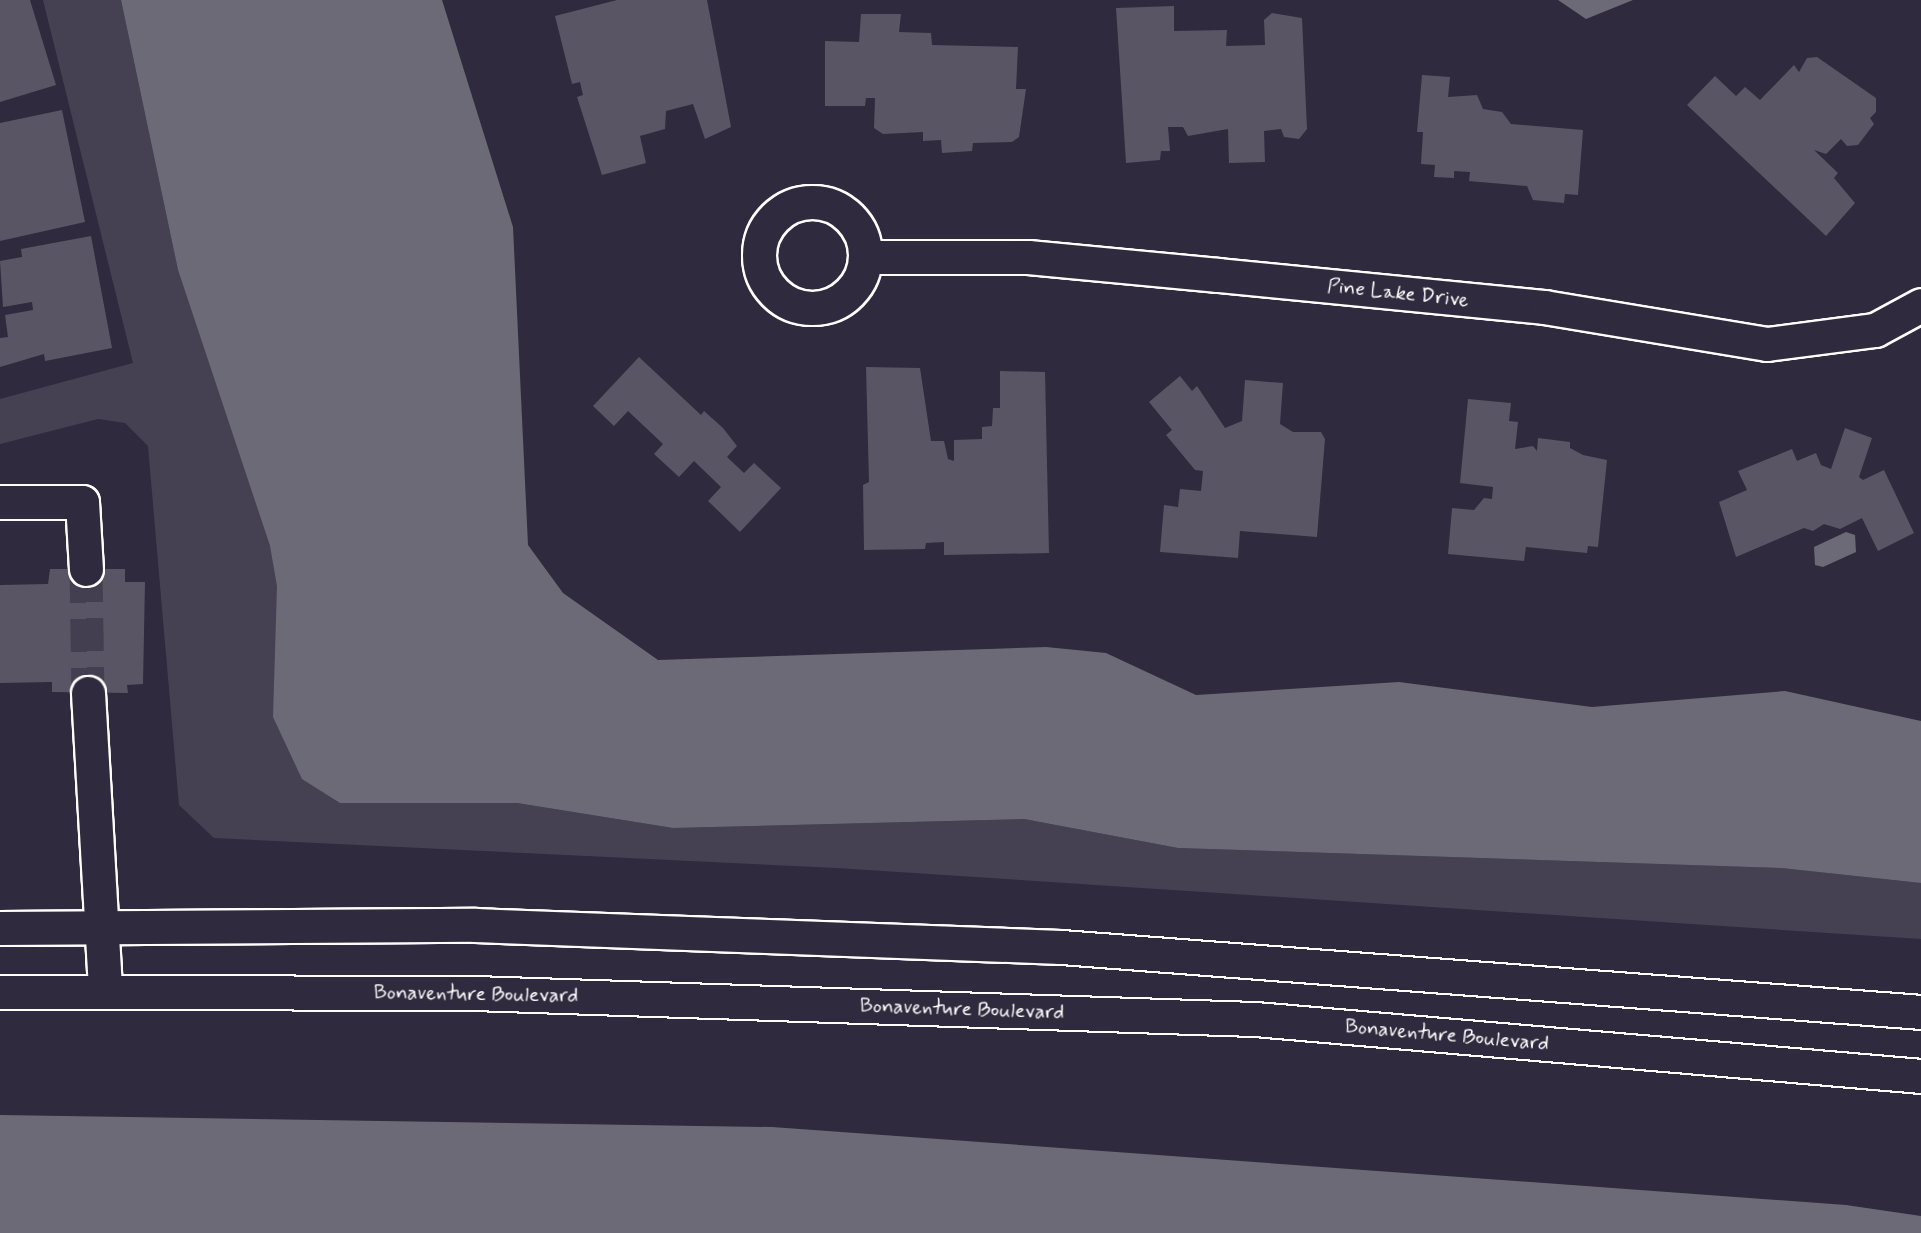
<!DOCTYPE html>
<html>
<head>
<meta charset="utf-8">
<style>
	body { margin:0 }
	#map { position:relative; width:1921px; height:1233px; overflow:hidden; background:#2f2a3d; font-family:Mynerve,sans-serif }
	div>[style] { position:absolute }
	.green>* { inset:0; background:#464152 }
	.water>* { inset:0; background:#6d6a77 }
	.building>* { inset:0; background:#595564 }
	.minor-tunnel>* { height:33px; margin-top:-16.5px; transform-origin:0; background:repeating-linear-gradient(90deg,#443f50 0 33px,transparent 0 49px) }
	.roads { filter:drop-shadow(2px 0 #fff) drop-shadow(-2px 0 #fff) drop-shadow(0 2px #fff) drop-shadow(0 -2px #fff) }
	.minor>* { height:33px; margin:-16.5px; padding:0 16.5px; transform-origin:16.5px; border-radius:16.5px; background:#2f2a3d }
	.minor>.ring { margin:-16.5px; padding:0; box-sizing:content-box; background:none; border:33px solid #2f2a3d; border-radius:50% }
	.major>* { height:33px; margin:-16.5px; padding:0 16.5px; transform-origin:16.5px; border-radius:16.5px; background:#2f2a3d }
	span { translate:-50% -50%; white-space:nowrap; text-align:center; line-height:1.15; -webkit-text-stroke:4.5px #2f2a3d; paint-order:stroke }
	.street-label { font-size:21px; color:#fff }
</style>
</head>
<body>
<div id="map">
	<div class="green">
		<i style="clip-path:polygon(43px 0,121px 0,178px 270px,270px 546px,340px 803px,517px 803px,673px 828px,1024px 819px,1178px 848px,1781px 868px,1921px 883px,1921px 939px,837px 868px,214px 838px,179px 805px,148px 446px,125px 423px,98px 419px,0 444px,0 399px,133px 363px)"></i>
	</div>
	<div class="water">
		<i style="clip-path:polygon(121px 0,442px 0,513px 227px,528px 545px,563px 593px,658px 660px,1046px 647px,1106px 653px,1196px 695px,1399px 682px,1592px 707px,1785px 691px,1921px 721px,1921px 883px,1781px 868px,1178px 848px,1024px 819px,673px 828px,517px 803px,340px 803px,302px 779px,273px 717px,277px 586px,270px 546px,178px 270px)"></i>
		<i style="clip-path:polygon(1558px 0,1633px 0,1586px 19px)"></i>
		<i style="clip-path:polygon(1846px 532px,1855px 535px,1856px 552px,1823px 567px,1815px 565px,1814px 547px)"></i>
		<i style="clip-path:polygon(0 1115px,772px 1127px,1846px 1205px,1921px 1216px,1921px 1233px,0 1233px)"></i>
	</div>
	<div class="building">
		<i style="clip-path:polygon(0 0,30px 0,56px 85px,0 102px)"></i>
		<i style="clip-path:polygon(617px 0,707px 0,731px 127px,705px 139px,693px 104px,666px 111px,665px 129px,640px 136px,646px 163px,602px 175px,577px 97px,583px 95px,580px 82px,572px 84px,555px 16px)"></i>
		<i style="clip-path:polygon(1174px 6px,1174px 31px,1227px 30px,1226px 46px,1265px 45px,1264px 20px,1272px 13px,1302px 18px,1307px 129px,1299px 139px,1284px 137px,1281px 129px,1264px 131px,1265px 162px,1229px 163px,1228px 129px,1188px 136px,1183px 127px,1168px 127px,1170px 151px,1161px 151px,1160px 160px,1126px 163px,1116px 8px)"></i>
		<i style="clip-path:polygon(861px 14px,901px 14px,899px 32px,931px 33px,932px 45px,1018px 47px,1016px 89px,1026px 89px,1019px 137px,1012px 142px,973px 143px,972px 151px,942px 153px,941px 140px,923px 141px,923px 132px,883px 134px,874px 128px,875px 98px,866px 98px,865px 106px,825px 106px,825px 41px,859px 42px)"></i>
		<i style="clip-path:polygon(1817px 57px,1876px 98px,1876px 112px,1870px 118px,1874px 124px,1858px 145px,1847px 146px,1841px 139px,1826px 154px,1814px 150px,1838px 173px,1834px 178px,1855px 203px,1826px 236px,1687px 105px,1715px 76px,1736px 96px,1745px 87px,1760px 100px,1794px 65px,1799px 72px,1807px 58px)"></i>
		<i style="clip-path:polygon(1422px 75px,1450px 77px,1448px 97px,1477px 95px,1483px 109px,1502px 112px,1511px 124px,1583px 130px,1578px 195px,1565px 194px,1564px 203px,1533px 200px,1527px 186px,1469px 181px,1470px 172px,1454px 171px,1454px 178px,1434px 177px,1435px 165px,1421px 164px,1423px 132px,1417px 132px)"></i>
		<i style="clip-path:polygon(62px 110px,85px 222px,0 241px,0 123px)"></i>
		<i style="clip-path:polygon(91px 236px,112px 348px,45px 361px,44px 354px,0 367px,0 338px,8px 337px,5px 315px,33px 310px,32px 302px,3px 307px,0 261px,22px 257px,21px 249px)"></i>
		<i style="clip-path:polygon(639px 357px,701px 415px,704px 411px,723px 428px,737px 446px,727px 457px,744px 473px,754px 463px,781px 488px,740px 532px,708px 501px,721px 487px,694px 461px,679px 477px,654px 454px,663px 444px,628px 411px,614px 426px,593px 406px)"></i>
		<i style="clip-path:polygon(866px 367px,920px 368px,931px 441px,944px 441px,948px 459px,954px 461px,954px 440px,982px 439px,982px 427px,992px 426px,993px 408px,1000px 408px,1000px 371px,1045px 372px,1049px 553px,944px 555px,944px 542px,926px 543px,925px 549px,864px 550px,863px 485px,869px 482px)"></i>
		<i style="clip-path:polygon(1180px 376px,1192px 391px,1197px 386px,1225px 428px,1242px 421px,1245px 380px,1283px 383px,1280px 424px,1293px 432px,1321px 432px,1325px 439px,1317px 537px,1240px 531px,1238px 558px,1160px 552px,1164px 505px,1178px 507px,1180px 489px,1201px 491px,1203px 471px,1195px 470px,1166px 435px,1172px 430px,1149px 402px)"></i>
		<i style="clip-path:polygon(1468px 399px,1511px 403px,1509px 421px,1518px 422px,1515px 449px,1533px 446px,1537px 451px,1538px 438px,1570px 442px,1570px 448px,1583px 455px,1607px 460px,1598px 547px,1588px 546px,1587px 553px,1526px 547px,1524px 561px,1448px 554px,1452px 508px,1474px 510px,1484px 498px,1492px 499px,1493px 487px,1460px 483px)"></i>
		<i style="clip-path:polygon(1845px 428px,1872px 438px,1859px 477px,1863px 480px,1884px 470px,1914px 533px,1878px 551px,1862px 518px,1840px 529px,1824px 524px,1813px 531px,1804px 528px,1736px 557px,1719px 502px,1747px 490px,1738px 471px,1792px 449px,1797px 461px,1816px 453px,1821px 465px,1831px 469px)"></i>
		<i style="clip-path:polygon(50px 569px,125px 569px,125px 582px,145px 582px,143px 684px,127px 685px,128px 693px,52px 692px,52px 682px,0 683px,0 585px,48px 584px)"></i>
	</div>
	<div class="minor-tunnel">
		<i style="left:86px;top:569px;width:124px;rotate:89.1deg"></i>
	</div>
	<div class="roads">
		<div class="minor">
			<i class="ring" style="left:759px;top:202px;width:73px;height:73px"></i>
			<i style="left:865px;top:257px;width:163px"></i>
			<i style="left:1028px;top:257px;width:191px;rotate:5.4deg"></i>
			<i style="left:1218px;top:275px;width:328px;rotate:5.6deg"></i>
			<i style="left:1544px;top:307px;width:226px;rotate:9.4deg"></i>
			<i style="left:1767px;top:344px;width:109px;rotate:-7.4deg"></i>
			<i style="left:1875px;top:330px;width:52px;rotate:-28.5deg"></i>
			<i style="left:0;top:502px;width:82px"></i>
			<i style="left:82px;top:502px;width:67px;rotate:86.6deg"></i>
			<i style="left:88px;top:693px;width:298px;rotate:86.7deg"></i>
		</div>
		<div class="major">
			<i style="left:0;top:928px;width:475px;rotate:-0.4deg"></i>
			<i style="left:475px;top:925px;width:586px;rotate:2.15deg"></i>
			<i style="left:1061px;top:947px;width:862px;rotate:4.32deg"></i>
			<i style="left:0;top:992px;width:474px;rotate:0.1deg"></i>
			<i style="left:474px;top:993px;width:781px;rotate:1.91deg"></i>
			<i style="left:1255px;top:1019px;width:668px;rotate:4.89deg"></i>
		</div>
	</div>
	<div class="street-label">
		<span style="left:1398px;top:293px;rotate:6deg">Pine Lake Drive</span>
		<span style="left:476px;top:994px;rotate:1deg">Bonaventure Boulevard</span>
		<span style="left:962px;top:1009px;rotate:2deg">Bonaventure Boulevard</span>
		<span style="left:1447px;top:1035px;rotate:5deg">Bonaventure Boulevard</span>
	</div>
</div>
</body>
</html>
